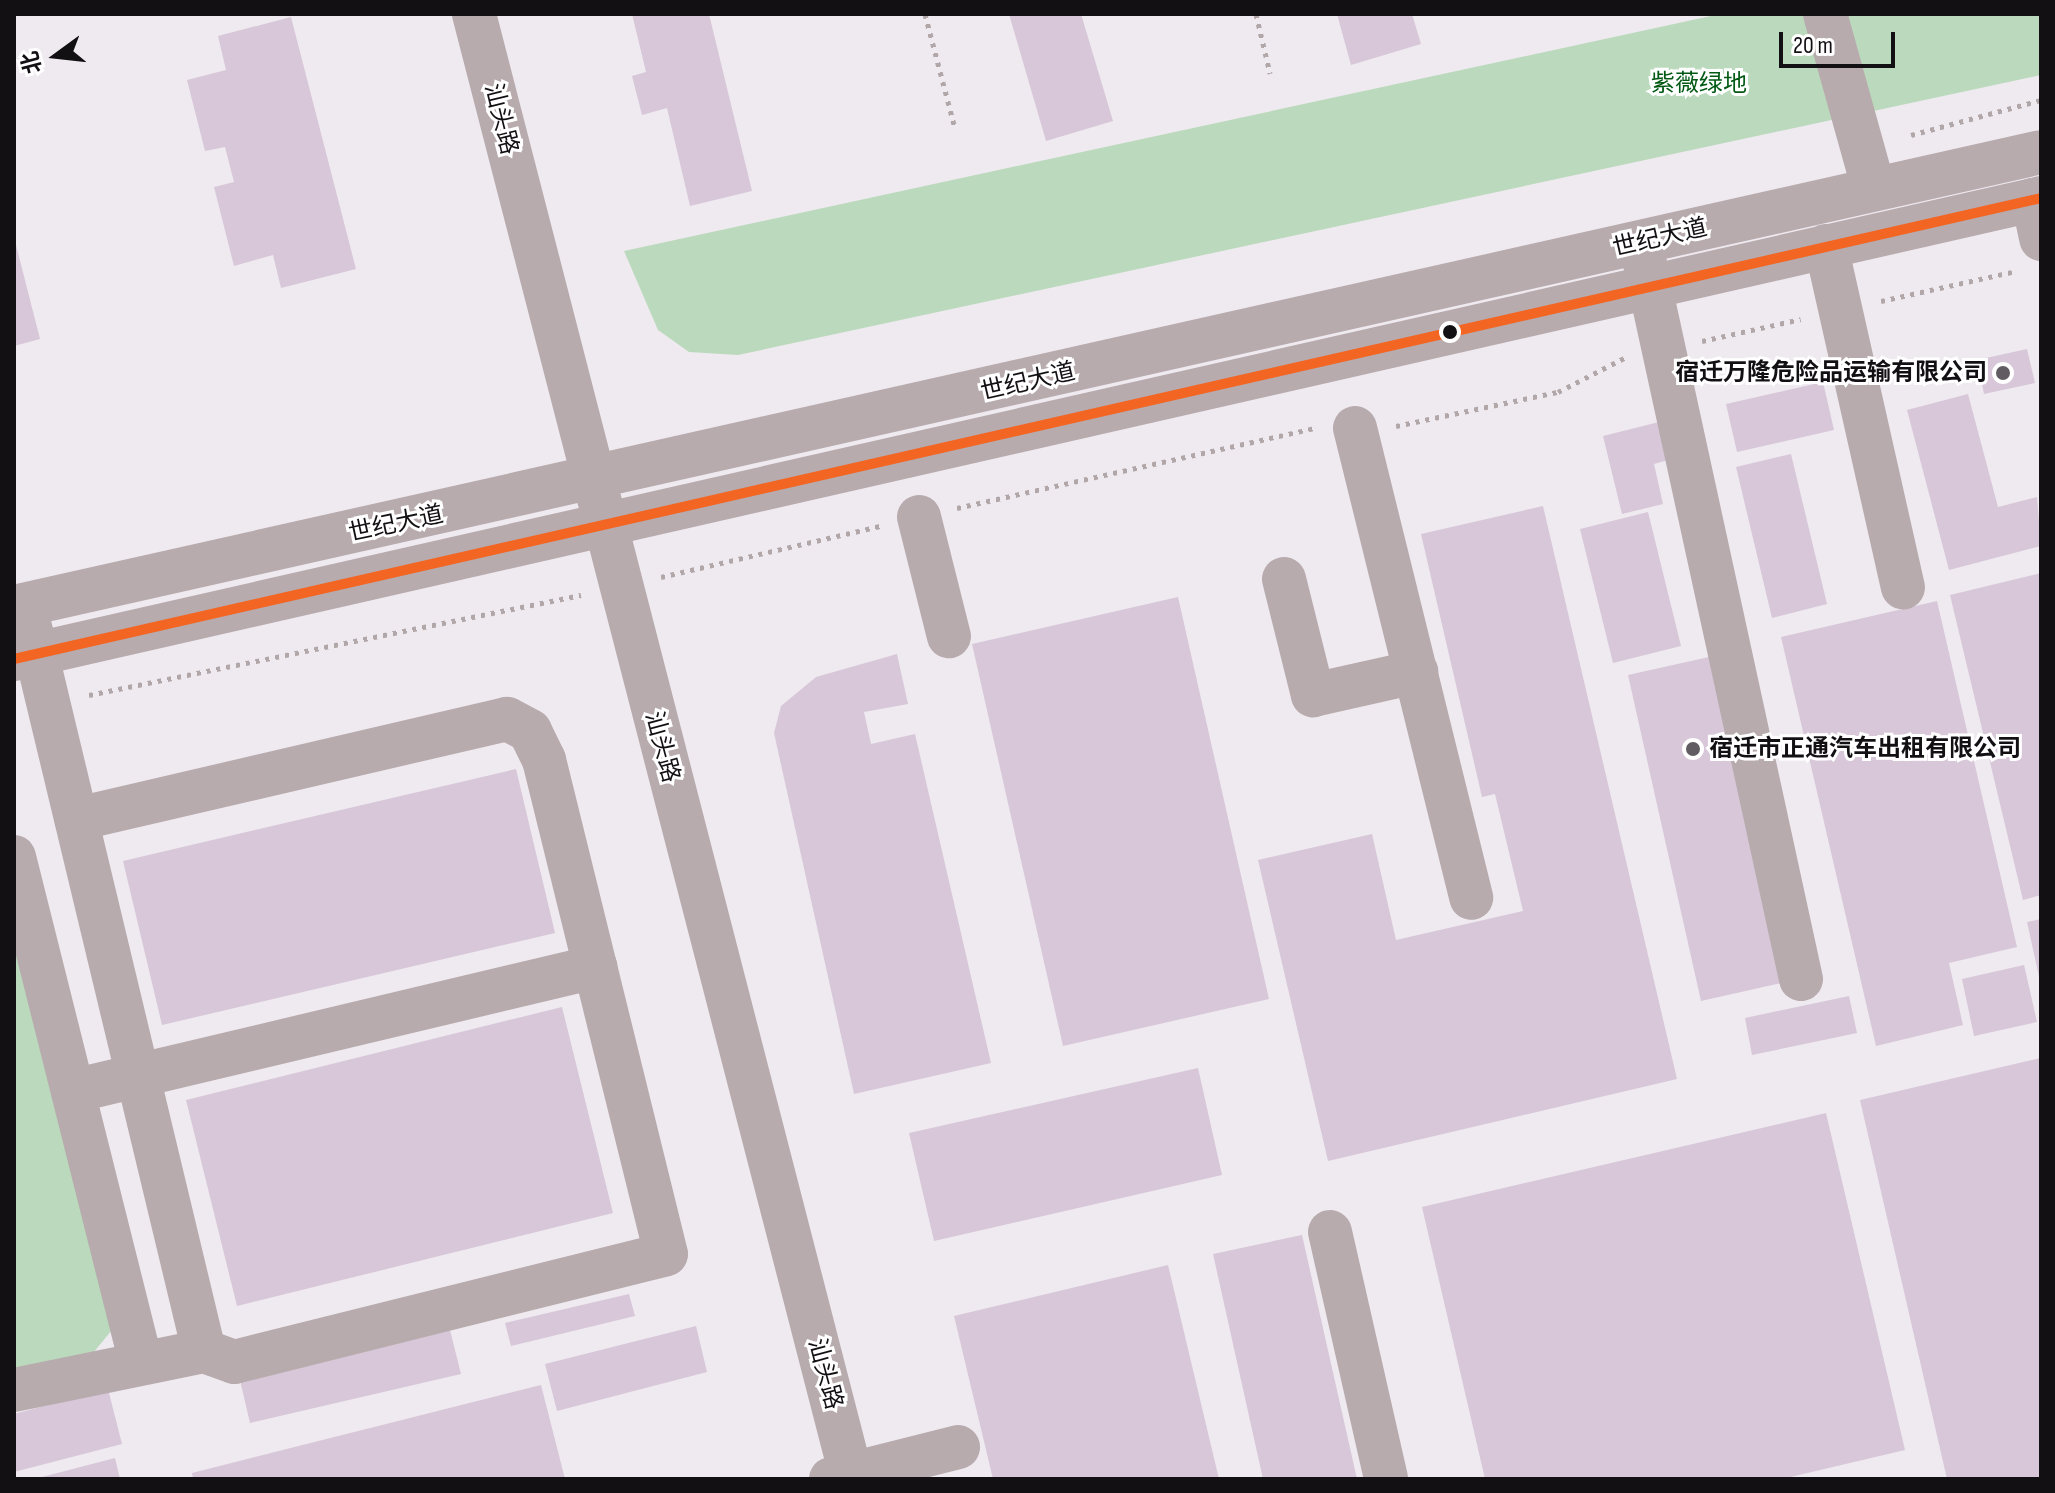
<!DOCTYPE html>
<html>
<head>
<meta charset="utf-8">
<style>
	body { margin:0 }
	#map { position:relative; width:2055px; height:1493px; overflow:hidden; background:#efeaf0; font-family:"Sofia Sans Condensed","Noto Sans SC",sans-serif }
	div>[style] { position:absolute }
	.green>* { inset:0; background:#bbd9bc }
	.building>* { inset:0; background:#d7c7d8 }
	.path>* { height:5px; margin-top:-2.5px; transform-origin:0; background:repeating-linear-gradient(90deg,#b1a7a9 0 4px,transparent 0 10px) }
	.minor>* { height:44px; margin:-22px; padding:0 22px; transform-origin:22px; border-radius:22px; background:#b8abae }
	.bus-1>* { height:10px; margin:-5px; padding:0 5px; transform-origin:5px; border-radius:5px; background:#f26522 }
	.dots>* { width:22px; height:22px; translate:-50% -50%; box-sizing:border-box; border:4px solid #fff; border-radius:50% }
	span { translate:-50% -50%; white-space:nowrap; text-align:center; line-height:1.15; -webkit-text-stroke:6px #fff; paint-order:stroke }
	.park-label { font-size:24px; color:#025914 }
	.street-label { font-size:24px; color:#131014 }
	.poi-label { font-size:24px; color:#131014; font-weight:700 }
	.right { translate:-100% -50%; text-align:right }
	.left { translate:0 -50%; text-align:left }
	.frame { position:absolute; inset:0; border:16px solid #131014; pointer-events:none }
	.north { position:absolute; left:16px; top:16px; width:80px; height:80px; -webkit-text-stroke:6px #fff; paint-order:stroke; rotate:255deg; font-size:22px; font-weight:700; line-height:32px; text-align:center; color:#131014 }
	.north::after { content:''; display:block; margin:auto; width:28px; height:36px; background:#131014; clip-path:polygon(50% 0,100% 100%,50% 72%,0 100%) }
	.scale { position:absolute; left:1779px; top:32px; width:116px; height:36px; box-sizing:border-box; border:4px solid #131014; border-top:0; padding-left:10px; font-size:24px; line-height:28px; white-space:nowrap; color:#131014; -webkit-text-stroke:6px #fff; paint-order:stroke }
</style>
</head>
<body>
<div id="map">
	<div class="green">
		<i style="clip-path:polygon(1720px 14px,2041px 14px,2041px 75px,738px 355px,689px 352px,658px 330px,624px 251px)"></i>
		<i style="clip-path:polygon(14px 938px,112px 1330px,93px 1353px,14px 1372px)"></i>
	</div>
	<div class="building">
		<i style="clip-path:polygon(632px 14px,709px 14px,752px 191px,690px 206px,667px 108px,642px 115px,632px 76px,646px 72px)"></i>
		<i style="clip-path:polygon(1009px 14px,1081px 14px,1113px 121px,1046px 141px)"></i>
		<i style="clip-path:polygon(1337px 14px,1412px 14px,1421px 44px,1351px 65px)"></i>
		<i style="clip-path:polygon(291px 17px,356px 269px,281px 288px,273px 255px,234px 266px,214px 187px,234px 182px,225px 147px,205px 151px,187px 80px,226px 70px,218px 36px)"></i>
		<i style="clip-path:polygon(15px 241px,40px 339px,14px 346px,14px 242px)"></i>
		<i style="clip-path:polygon(2027px 349px,2035px 383px,1984px 394px,1977px 360px)"></i>
		<i style="clip-path:polygon(1823px 382px,1834px 430px,1737px 452px,1726px 404px)"></i>
		<i style="clip-path:polygon(1968px 394px,1998px 507px,2037px 497px,2041px 546px,1949px 570px,1907px 410px)"></i>
		<i style="clip-path:polygon(1659px 422px,1668px 460px,1654px 464px,1663px 504px,1622px 514px,1603px 436px)"></i>
		<i style="clip-path:polygon(1791px 454px,1827px 604px,1772px 618px,1736px 467px)"></i>
		<i style="clip-path:polygon(1543px 506px,1677px 1079px,1328px 1161px,1258px 860px,1372px 834px,1396px 940px,1523px 911px,1495px 794px,1482px 797px,1421px 534px)"></i>
		<i style="clip-path:polygon(1648px 512px,1681px 646px,1613px 663px,1580px 529px)"></i>
		<i style="clip-path:polygon(2041px 573px,2041px 895px,2023px 900px,1950px 595px)"></i>
		<i style="clip-path:polygon(1178px 597px,1269px 999px,1063px 1046px,972px 644px)"></i>
		<i style="clip-path:polygon(1937px 601px,2017px 947px,1949px 963px,1963px 1025px,1876px 1046px,1781px 637px)"></i>
		<i style="clip-path:polygon(897px 654px,908px 704px,864px 712px,871px 744px,915px 734px,991px 1063px,854px 1094px,774px 733px,781px 706px,816px 677px)"></i>
		<i style="clip-path:polygon(1709px 657px,1781px 983px,1701px 1001px,1628px 675px)"></i>
		<i style="clip-path:polygon(516px 769px,555px 933px,162px 1025px,123px 861px)"></i>
		<i style="clip-path:polygon(2041px 919px,2041px 981px,2040px 981px,2027px 922px)"></i>
		<i style="clip-path:polygon(2024px 965px,2037px 1022px,1974px 1036px,1962px 979px)"></i>
		<i style="clip-path:polygon(1849px 996px,1857px 1033px,1752px 1055px,1745px 1018px)"></i>
		<i style="clip-path:polygon(562px 1007px,613px 1213px,237px 1306px,186px 1100px)"></i>
		<i style="clip-path:polygon(2041px 1058px,2041px 1479px,1947px 1479px,1860px 1100px)"></i>
		<i style="clip-path:polygon(1198px 1068px,1222px 1175px,934px 1241px,909px 1133px)"></i>
		<i style="clip-path:polygon(1826px 1113px,1905px 1450px,1782px 1479px,1485px 1479px,1422px 1207px)"></i>
		<i style="clip-path:polygon(1302px 1235px,1357px 1479px,1263px 1479px,1213px 1254px)"></i>
		<i style="clip-path:polygon(1168px 1265px,1219px 1479px,993px 1479px,954px 1316px)"></i>
		<i style="clip-path:polygon(629px 1294px,635px 1316px,511px 1346px,505px 1323px)"></i>
		<i style="clip-path:polygon(696px 1326px,707px 1372px,557px 1411px,545px 1364px)"></i>
		<i style="clip-path:polygon(450px 1330px,461px 1374px,250px 1423px,240px 1380px)"></i>
		<i style="clip-path:polygon(541px 1385px,565px 1479px,193px 1479px,192px 1473px)"></i>
		<i style="clip-path:polygon(108px 1389px,122px 1444px,14px 1472px,14px 1414px)"></i>
		<i style="clip-path:polygon(115px 1458px,120px 1479px,38px 1479px,38px 1478px)"></i>
	</div>
	<div class="path">
		<i style="left:925px;top:14px;width:118px;rotate:75.3deg"></i>
		<i style="left:1256px;top:14px;width:61px;rotate:76.7deg"></i>
		<i style="left:1911px;top:135px;width:135px;rotate:-15.1deg"></i>
		<i style="left:1881px;top:301px;width:138px;rotate:-12.5deg"></i>
		<i style="left:1702px;top:341px;width:101px;rotate:-12.5deg"></i>
		<i style="left:1396px;top:426px;width:166px;rotate:-11.9deg"></i>
		<i style="left:1558px;top:392px;width:76px;rotate:-27.2deg"></i>
		<i style="left:957px;top:508px;width:366px;rotate:-12.6deg"></i>
		<i style="left:661px;top:577px;width:226px;rotate:-13.1deg"></i>
		<i style="left:89px;top:695px;width:502px;rotate:-11.49deg"></i>
	</div>
	<div class="minor">
		<i style="left:474px;top:14px;width:1513px;rotate:75.53deg"></i>
		<i style="left:1825px;top:14px;width:182px;rotate:74.4deg"></i>
		<i style="left:2033px;top:200px;width:40px;rotate:78deg"></i>
		<i style="left:1826px;top:246px;width:350px;rotate:77.3deg"></i>
		<i style="left:1644px;top:259px;width:737px;rotate:77.7deg"></i>
		<i style="left:1355px;top:428px;width:484px;rotate:76.1deg"></i>
		<i style="left:919px;top:517px;width:123px;rotate:75.9deg"></i>
		<i style="left:1284px;top:579px;width:120px;rotate:76deg"></i>
		<i style="left:1313px;top:695px;width:106px;rotate:-12.6deg"></i>
		<i style="left:14px;top:607px;width:2077px;rotate:-12.65deg"></i>
		<i style="left:30px;top:627px;width:745px;rotate:76.49deg"></i>
		<i style="left:14px;top:659px;width:2079px;rotate:-12.81deg"></i>
		<i style="left:14px;top:857px;width:518px;rotate:75.91deg"></i>
		<i style="left:73px;top:1091px;width:537px;rotate:-13.36deg"></i>
		<i style="left:1330px;top:1232px;width:253px;rotate:77.2deg"></i>
		<i style="left:14px;top:1390px;width:194px;rotate:-11.6deg"></i>
		<i style="left:204px;top:1351px;width:32px;rotate:20deg"></i>
		<i style="left:234px;top:1362px;width:445px;rotate:-14deg"></i>
		<i style="left:666px;top:1254px;width:509px;rotate:-103.87deg"></i>
		<i style="left:544px;top:760px;width:32px;rotate:-116deg"></i>
		<i style="left:530px;top:731px;width:26px;rotate:-152deg"></i>
		<i style="left:507px;top:719px;width:442px;rotate:166.9deg"></i>
		<i style="left:831px;top:1479px;width:131px;rotate:-14.1deg"></i>
	</div>
	<div class="bus-1">
		<i style="left:14px;top:659px;width:2079px;rotate:-12.81deg"></i>
	</div>
	<div class="dots">
		<i style="left:1450px;top:332px;background:#131014"></i>
		<i style="left:2003px;top:373px;background:#605c61"></i>
		<i style="left:1693px;top:749px;background:#605c61"></i>
	</div>
	<div class="park-label">
		<span style="left:1699px;top:84px">紫薇绿地</span>
	</div>
	<div class="street-label">
		<span style="left:501px;top:119px;rotate:76deg">汕头路</span>
		<span style="left:1660px;top:238px;rotate:-13deg">世纪大道</span>
		<span style="left:1028px;top:382px;rotate:-13deg">世纪大道</span>
		<span style="left:396px;top:524px;rotate:-12deg">世纪大道</span>
		<span style="left:662px;top:747px;rotate:75deg">汕头路</span>
		<span style="left:825px;top:1374px;rotate:75deg">汕头路</span>
	</div>
	<div class="poi-label">
		<span class="right" style="left:1987px;top:373px">宿迁万隆危险品运输有限公司</span>
		<span class="left" style="left:1709px;top:749px">宿迁市正通汽车出租有限公司</span>
	</div>
	<div class="frame"></div>
	<div class="north">北</div>
	<div class="scale">20 m</div>
</div>
</body>
</html>
